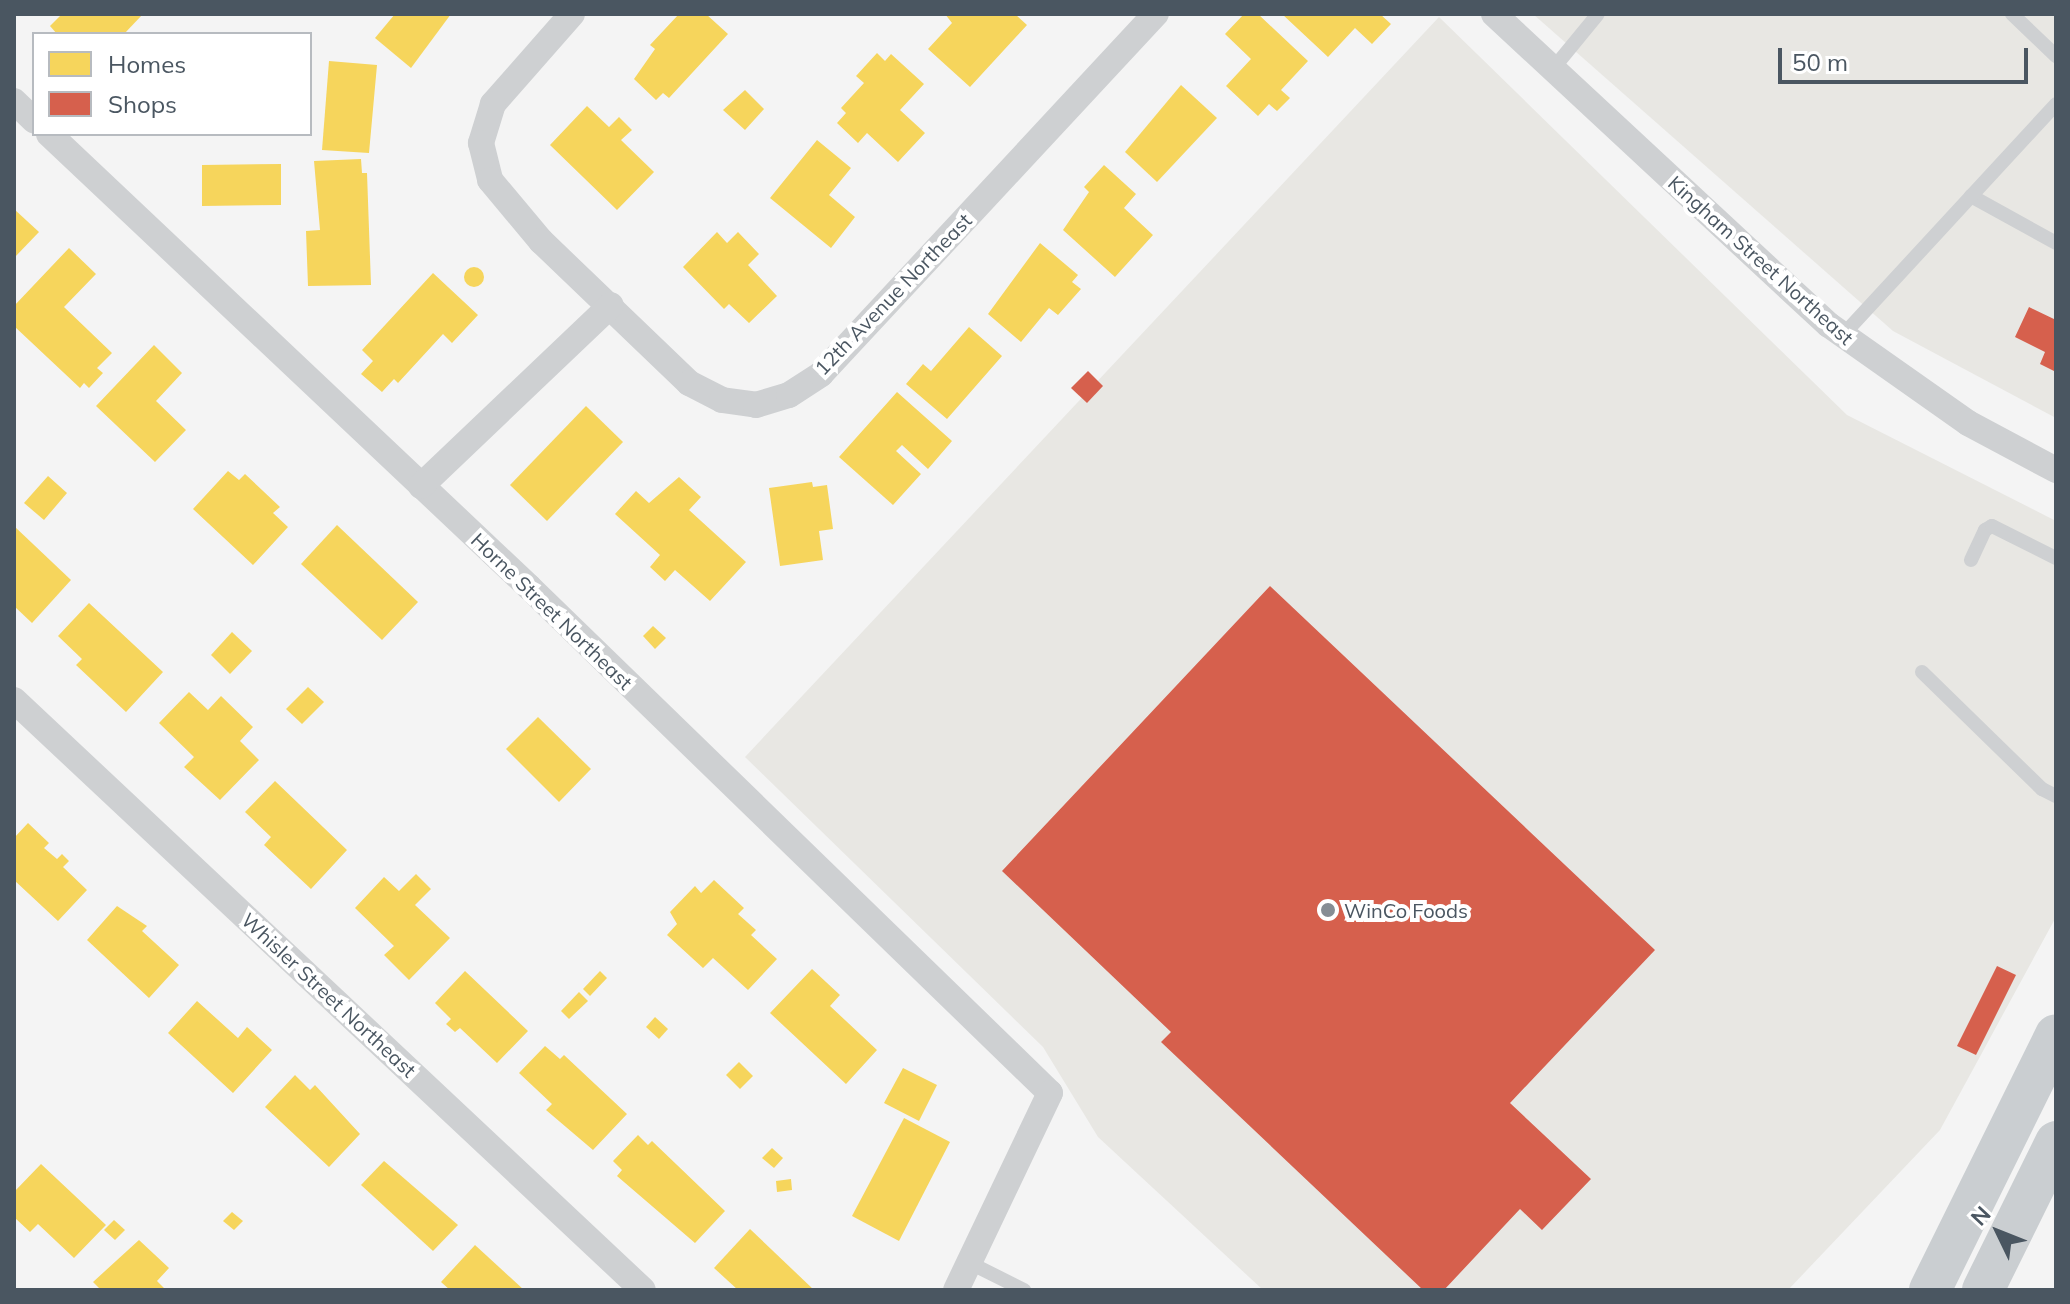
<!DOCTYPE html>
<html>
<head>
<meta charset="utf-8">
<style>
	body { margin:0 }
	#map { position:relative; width:2070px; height:1304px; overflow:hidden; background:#f4f4f4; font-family:Mulish,sans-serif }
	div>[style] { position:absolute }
	.commercial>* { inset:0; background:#e8e7e3 }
	.homes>* { inset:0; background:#f6d55c }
	.round { border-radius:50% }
	.shops>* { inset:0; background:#d6604d }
	.service>* { height:14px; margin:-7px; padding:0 7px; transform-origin:7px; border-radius:7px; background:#ced0d2 }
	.minor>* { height:26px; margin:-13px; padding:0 13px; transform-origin:13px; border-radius:13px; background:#ced0d2 }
	.primary>* { height:42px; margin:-21px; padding:0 21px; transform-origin:21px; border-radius:21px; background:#caced1 }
	.dots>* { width:22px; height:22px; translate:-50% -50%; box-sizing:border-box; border:4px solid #fff; border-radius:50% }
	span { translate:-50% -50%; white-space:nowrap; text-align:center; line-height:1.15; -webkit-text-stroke:8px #fff; paint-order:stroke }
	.street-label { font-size:20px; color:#4a5661 }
	.poi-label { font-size:20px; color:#4a5661 }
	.left { translate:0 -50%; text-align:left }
	.frame { position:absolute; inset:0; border:16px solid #4a5661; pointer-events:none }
	.legend { position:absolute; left:32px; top:32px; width:280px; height:104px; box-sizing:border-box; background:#fff; border:2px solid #b7bbc0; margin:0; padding:10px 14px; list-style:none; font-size:24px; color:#4a5661 }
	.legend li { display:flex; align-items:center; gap:16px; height:40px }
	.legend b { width:40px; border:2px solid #b7bbc0 }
	.north { position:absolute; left:1958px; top:1192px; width:80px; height:80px; -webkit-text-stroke:6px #fff; paint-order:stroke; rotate:313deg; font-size:22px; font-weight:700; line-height:32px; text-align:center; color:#4a5661 }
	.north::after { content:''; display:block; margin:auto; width:28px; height:36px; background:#4a5661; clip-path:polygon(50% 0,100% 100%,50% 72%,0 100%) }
	.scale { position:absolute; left:1778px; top:48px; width:250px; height:36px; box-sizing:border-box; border:4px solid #4a5661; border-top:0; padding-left:10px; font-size:24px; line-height:28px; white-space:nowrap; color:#4a5661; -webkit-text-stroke:6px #fff; paint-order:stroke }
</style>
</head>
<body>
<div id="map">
	<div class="commercial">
		<i style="clip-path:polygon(1533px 14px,2056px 14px,2056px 418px,1893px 331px)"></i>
		<i style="clip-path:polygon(1439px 17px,1847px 415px,2056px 521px,2056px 917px,1940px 1130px,1788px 1290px,1263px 1290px,1098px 1137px,1043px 1047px,745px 757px)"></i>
	</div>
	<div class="homes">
		<i style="clip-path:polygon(62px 14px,143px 14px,124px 34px,57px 34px,50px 26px)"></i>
		<i style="clip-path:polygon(395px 14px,451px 14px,411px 68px,375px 38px)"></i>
		<i style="clip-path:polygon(679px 14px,706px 14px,728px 34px,669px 98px,663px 93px,656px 100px,634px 79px,655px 49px,650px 45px)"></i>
		<i style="clip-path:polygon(945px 14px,1015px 14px,1027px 25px,970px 87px,928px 49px,952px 23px)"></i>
		<i style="clip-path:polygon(1244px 14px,1258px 14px,1308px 61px,1281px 90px,1290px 98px,1277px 111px,1269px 104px,1258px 116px,1226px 86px,1251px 59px,1225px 34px)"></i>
		<i style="clip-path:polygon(1282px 14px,1380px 14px,1391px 24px,1372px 44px,1355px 28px,1328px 57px)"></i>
		<i style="clip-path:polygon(877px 53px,885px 61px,891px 54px,924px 84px,900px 110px,925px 133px,898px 162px,867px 133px,858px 143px,837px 123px,846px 113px,841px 108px,864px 83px,856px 76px)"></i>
		<i style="clip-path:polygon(329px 61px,377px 65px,369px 153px,322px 150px)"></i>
		<i style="clip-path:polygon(1181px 85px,1217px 118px,1157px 182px,1125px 152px)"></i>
		<i style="clip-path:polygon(745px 90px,764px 109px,745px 130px,723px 110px)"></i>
		<i style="clip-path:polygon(587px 106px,609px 127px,619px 117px,632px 130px,621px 140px,654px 172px,617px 210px,550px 145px)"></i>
		<i style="clip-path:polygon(817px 140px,851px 168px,829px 195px,855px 217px,831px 248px,770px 198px)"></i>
		<i style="clip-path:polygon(361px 159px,362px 173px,367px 173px,371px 285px,308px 286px,306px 231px,320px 230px,314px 161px)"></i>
		<i style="clip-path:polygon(281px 164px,281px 205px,202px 206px,202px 165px)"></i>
		<i style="clip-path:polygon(1104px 165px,1136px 194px,1124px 208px,1153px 235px,1115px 277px,1063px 230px,1089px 192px,1084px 187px)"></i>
		<i style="clip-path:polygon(14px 209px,39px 232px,14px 258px)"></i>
		<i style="clip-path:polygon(717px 232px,727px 243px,738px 232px,759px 254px,748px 265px,777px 296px,749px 323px,729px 304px,724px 309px,683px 267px)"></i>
		<i style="clip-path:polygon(1040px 243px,1078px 275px,1072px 282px,1081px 289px,1058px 315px,1049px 308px,1021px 342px,988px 314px)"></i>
		<i style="clip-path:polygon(69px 248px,96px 274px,64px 307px,112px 353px,97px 368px,103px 373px,89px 388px,84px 383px,80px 388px,14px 326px,14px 306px)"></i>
		<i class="round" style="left:464px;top:267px;width:20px;height:20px"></i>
		<i style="clip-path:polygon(433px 273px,478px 315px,452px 343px,443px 334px,398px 383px,394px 379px,382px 392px,361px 374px,373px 361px,362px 350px)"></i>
		<i style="clip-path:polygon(969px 327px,1002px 356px,947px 419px,906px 384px,923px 364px,931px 371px)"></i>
		<i style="clip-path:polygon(154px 345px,182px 373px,156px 401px,186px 430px,155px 462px,96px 406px)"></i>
		<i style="clip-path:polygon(897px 392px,952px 441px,928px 469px,902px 445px,896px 451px,921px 474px,893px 505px,839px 457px)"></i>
		<i style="clip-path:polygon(586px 406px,623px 442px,547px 521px,510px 485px)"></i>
		<i style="clip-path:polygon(228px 471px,239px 480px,245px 474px,280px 507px,273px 513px,288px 527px,253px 565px,193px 509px)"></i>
		<i style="clip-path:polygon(48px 476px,67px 493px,44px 520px,24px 503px)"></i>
		<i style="clip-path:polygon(679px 477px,701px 497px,689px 510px,746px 562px,710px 601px,675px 570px,665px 581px,650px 567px,660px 555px,615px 514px,636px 491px,649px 503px)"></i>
		<i style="clip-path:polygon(812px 482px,813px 487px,827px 485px,833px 529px,819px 531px,823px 560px,780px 566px,769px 488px)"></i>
		<i style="clip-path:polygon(337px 525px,418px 602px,382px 640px,301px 564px)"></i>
		<i style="clip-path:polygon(14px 526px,71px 580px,32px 623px,14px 606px)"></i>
		<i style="clip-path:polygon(89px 603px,163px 672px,126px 712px,76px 665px,82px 659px,58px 636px)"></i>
		<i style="clip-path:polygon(653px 626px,666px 638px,655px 649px,643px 636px)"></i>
		<i style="clip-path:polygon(232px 632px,252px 651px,230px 674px,211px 655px)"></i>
		<i style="clip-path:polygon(308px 687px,324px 702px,302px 724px,286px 709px)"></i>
		<i style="clip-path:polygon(189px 692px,208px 710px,221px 696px,253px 727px,240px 741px,259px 760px,220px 800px,184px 767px,194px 757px,159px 723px)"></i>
		<i style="clip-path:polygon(538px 717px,591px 769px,559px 802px,506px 749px)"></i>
		<i style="clip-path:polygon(275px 781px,347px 850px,311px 889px,264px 845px,271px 837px,245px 812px)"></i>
		<i style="clip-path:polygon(28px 823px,49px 843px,44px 848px,57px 859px,62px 854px,69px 861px,63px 867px,87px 890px,58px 921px,14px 880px,14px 838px)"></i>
		<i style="clip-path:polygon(416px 874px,431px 889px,415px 905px,450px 938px,409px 980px,384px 955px,394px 946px,355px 908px,384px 877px,399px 891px)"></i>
		<i style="clip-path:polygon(714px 880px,744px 908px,738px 914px,756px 930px,751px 935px,777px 959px,748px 990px,713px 958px,703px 968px,667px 935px,677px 924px,670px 912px,695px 886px,701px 893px)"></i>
		<i style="clip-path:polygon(117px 906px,147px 926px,142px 931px,179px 965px,149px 998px,87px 940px)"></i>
		<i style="clip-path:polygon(812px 969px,840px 995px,830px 1006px,877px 1050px,846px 1084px,770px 1013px)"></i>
		<i style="clip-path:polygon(465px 971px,528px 1031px,497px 1063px,460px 1028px,455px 1032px,446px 1024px,451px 1019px,435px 1003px)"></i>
		<i style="clip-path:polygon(600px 971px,607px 978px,590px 996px,583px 989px)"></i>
		<i style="clip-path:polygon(579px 992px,588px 1001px,569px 1019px,561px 1011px)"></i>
		<i style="clip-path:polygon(197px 1001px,238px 1038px,247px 1027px,272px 1050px,233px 1093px,168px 1033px)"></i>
		<i style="clip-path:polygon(655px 1017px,668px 1029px,659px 1039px,646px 1027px)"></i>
		<i style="clip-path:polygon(545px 1046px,560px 1059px,564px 1055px,627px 1114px,593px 1150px,546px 1110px,552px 1104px,519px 1073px)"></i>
		<i style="clip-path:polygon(739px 1062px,753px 1076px,740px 1089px,726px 1075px)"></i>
		<i style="clip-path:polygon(903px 1068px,937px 1085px,919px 1121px,884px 1103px)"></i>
		<i style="clip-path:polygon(295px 1075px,310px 1090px,315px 1085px,360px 1134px,329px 1167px,265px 1107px)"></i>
		<i style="clip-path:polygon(904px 1118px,950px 1142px,899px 1241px,852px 1216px)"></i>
		<i style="clip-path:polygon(638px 1135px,648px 1145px,652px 1141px,725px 1211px,695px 1243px,617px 1176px,622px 1170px,613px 1161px)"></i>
		<i style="clip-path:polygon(772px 1148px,783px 1158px,774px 1168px,762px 1158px)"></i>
		<i style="clip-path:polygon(384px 1161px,458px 1225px,433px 1251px,361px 1185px)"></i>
		<i style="clip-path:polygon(41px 1164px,106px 1225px,74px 1258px,38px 1224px,30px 1232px,14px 1217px,14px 1192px)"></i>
		<i style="clip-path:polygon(791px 1179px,792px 1190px,777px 1192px,776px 1181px)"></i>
		<i style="clip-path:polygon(232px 1212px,243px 1221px,234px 1230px,223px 1221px)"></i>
		<i style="clip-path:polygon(114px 1220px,125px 1230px,115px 1240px,104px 1230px)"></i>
		<i style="clip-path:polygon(750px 1229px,814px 1290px,738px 1290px,714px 1268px)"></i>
		<i style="clip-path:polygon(139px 1240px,169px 1268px,157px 1281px,166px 1290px,101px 1290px,93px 1282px)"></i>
		<i style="clip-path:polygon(475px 1245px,524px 1290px,450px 1290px,441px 1282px)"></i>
	</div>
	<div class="shops">
		<i style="clip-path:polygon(2029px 307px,2056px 320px,2056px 372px,2040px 364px,2045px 352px,2015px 337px)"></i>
		<i style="clip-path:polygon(1088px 371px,1103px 386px,1087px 403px,1071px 388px)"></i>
		<i style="clip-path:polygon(1270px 586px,1655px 950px,1510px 1103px,1591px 1179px,1542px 1230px,1520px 1209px,1444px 1290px,1423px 1290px,1161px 1042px,1171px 1032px,1002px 871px)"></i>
		<i style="clip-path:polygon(1997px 966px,2016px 975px,1976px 1055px,1957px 1046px)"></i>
	</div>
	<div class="service">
		<i style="left:2012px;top:14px;width:61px;rotate:43.7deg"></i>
		<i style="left:1552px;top:70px;width:72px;rotate:-50.6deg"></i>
		<i style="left:1971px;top:196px;width:97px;rotate:28.9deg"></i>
		<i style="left:1843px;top:335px;width:314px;rotate:-47.3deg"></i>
		<i style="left:1971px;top:560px;width:33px;rotate:-65deg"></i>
		<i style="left:1985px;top:530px;width:8px;rotate:-30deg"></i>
		<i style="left:1992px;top:526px;width:72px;rotate:26.6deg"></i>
		<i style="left:1922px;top:672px;width:168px;rotate:44.3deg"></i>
		<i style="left:2042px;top:789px;width:16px;rotate:27deg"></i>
		<i style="left:968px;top:1262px;width:63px;rotate:26.6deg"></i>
	</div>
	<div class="minor">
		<i style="left:572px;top:14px;width:120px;rotate:131.3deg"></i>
		<i style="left:493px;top:104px;width:41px;rotate:107.1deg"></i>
		<i style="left:481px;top:143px;width:38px;rotate:76deg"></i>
		<i style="left:490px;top:180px;width:80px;rotate:50.1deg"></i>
		<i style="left:541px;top:241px;width:205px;rotate:43.8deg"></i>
		<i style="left:689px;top:383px;width:37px;rotate:27deg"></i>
		<i style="left:722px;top:400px;width:34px;rotate:8deg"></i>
		<i style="left:756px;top:405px;width:34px;rotate:-17deg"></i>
		<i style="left:789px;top:395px;width:38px;rotate:-33deg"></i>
		<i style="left:821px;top:374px;width:492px;rotate:-47.1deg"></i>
		<i style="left:1494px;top:14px;width:457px;rotate:42.9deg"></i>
		<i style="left:1829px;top:325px;width:170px;rotate:35.2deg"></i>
		<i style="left:1968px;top:423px;width:100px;rotate:28.1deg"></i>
		<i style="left:14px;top:101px;width:28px;rotate:44deg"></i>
		<i style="left:49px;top:134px;width:660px;rotate:43.34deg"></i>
		<i style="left:529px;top:587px;width:726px;rotate:44.16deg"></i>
		<i style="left:1050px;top:1093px;width:218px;rotate:115.5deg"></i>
		<i style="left:421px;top:486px;width:262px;rotate:-43.6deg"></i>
		<i style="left:14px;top:700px;width:862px;rotate:43.17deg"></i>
	</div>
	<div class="primary">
		<i style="left:1930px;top:1290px;width:284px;rotate:-63.7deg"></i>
		<i style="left:1983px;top:1290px;width:165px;rotate:-63.7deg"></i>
	</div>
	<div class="dots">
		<i style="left:1328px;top:910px;background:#868d94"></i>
	</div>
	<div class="street-label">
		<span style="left:1761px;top:260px;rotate:42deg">Kingham Street Northeast</span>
		<span style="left:893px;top:294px;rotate:-46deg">12th Avenue Northeast</span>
		<span style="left:552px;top:611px;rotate:44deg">Horne Street Northeast</span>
		<span style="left:329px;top:995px;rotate:43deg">Whisler Street Northeast</span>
	</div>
	<div class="poi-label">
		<span class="left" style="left:1344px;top:910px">WinCo Foods</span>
	</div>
	<div class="frame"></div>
	<ul class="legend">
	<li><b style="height:22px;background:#f6d55c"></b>Homes</li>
	<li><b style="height:22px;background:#d6604d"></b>Shops</li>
	</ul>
	<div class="north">N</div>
	<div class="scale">50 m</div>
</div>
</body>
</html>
